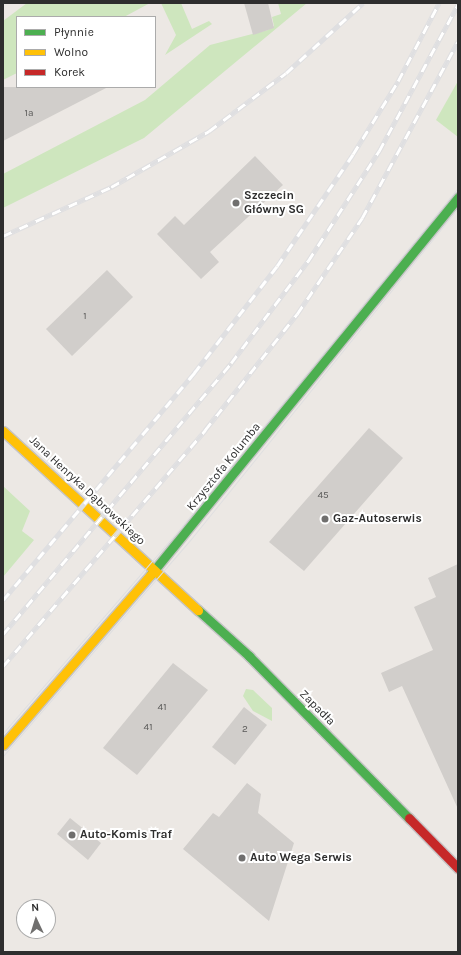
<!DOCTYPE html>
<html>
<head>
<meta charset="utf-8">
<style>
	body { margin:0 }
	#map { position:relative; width:461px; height:955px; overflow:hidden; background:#ece8e4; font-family:Karla,sans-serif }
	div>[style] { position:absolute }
	.green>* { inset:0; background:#cee6be }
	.building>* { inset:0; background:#d1cecb }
	.roads { filter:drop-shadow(1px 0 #c5c4c5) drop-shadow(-1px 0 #c5c4c5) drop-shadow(0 1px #c5c4c5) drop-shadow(0 -1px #c5c4c5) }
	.fast>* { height:9px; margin:-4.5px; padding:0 4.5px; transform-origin:4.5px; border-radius:4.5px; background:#4caf50 }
	.slow>* { height:9px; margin:-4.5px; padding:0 4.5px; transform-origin:4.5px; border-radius:4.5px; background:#ffc107 }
	.jam>* { height:9px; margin:-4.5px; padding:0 4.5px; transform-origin:4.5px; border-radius:4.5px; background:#c62828 }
	.tram>* { height:1px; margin:-0.5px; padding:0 0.5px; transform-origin:0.5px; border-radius:0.5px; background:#dfdfe1 }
	.rail>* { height:4.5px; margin-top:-2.25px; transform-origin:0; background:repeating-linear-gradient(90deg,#fff 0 9px,#dfdfe1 0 18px); box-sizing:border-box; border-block:1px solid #dfdfe1 }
	.dots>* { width:11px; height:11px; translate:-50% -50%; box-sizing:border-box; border:2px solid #fff; border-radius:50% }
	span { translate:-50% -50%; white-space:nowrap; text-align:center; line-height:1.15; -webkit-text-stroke:4px #fff; paint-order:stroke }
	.number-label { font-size:10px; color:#585857 }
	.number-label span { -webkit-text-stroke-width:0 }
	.poi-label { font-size:12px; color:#2e2e2e; font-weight:700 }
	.left { translate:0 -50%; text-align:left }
	.street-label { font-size:12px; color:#2e2e2e }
	.frame { position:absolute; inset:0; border:4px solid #2e2e2e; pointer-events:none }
	.legend { position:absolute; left:16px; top:16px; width:140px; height:72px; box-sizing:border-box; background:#fff; border:1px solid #ababab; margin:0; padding:5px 7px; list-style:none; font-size:12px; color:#2e2e2e }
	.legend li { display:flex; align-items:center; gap:8px; height:20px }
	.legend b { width:20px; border:1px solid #ababab }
	.north { position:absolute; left:16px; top:899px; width:40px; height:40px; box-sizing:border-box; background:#fff; border:1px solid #ababab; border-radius:50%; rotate:356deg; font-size:11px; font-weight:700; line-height:16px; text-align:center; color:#2e2e2e }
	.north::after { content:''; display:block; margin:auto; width:14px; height:18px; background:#706f6e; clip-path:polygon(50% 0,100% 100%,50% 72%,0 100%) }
</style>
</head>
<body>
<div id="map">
	<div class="green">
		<i style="clip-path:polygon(27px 3px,150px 3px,124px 17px,17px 17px,17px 73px,3px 80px,3px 21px)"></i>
		<i style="clip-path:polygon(161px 3px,181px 3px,192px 29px,209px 21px,212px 24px,165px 55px,176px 35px)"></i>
		<i style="clip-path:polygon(278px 3px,307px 3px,144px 138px,3px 208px,3px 174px,145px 100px,210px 45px,268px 30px,274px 26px,272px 17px,281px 14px)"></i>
		<i style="clip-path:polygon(458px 81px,458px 137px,436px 120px)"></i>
		<i style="clip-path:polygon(3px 486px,30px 511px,22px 531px,34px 540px,3px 577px)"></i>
		<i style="clip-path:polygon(246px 689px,253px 690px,272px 708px,272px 721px,253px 711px,243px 696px)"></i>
	</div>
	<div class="building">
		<i style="clip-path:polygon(244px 3px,268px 3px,274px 28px,253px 35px)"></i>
		<i style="clip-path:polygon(3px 87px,108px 87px,3px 141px)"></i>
		<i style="clip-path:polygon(255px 156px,283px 185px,210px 252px,219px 262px,201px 279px,157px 234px,175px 216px,184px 225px)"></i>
		<i style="clip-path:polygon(107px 270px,133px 297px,72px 356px,46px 329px)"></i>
		<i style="clip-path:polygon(369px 428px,403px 458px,304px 571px,269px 542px)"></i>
		<i style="clip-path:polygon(458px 564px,458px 809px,402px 686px,389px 692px,381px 673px,433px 650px,414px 607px,436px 597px,428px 578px)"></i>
		<i style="clip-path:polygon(173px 663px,208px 690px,137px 775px,103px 748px)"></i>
		<i style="clip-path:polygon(244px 707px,267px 725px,235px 765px,212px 747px)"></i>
		<i style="clip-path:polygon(247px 783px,261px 794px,258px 813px,294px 843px,269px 921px,183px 849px,213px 813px,219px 817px)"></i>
		<i style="clip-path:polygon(70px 818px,101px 843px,88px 860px,57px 834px)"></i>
	</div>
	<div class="roads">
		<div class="fast">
			<i style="left:151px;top:574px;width:486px;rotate:-50.8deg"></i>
			<i style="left:198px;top:610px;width:69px;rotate:42deg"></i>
			<i style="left:249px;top:656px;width:228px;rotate:45.4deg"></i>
		</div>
		<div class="slow">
			<i style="left:3px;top:431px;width:265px;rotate:42.6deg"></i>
			<i style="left:3px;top:745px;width:226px;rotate:-49.1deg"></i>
		</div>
		<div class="jam">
			<i style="left:409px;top:818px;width:70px;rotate:45.6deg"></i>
		</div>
	</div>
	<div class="tram">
		<i style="left:3px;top:733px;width:274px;rotate:-49.1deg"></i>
		<i style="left:182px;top:526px;width:437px;rotate:-50.8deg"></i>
		<i style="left:3px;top:756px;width:287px;rotate:-49.1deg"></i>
		<i style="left:191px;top:539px;width:425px;rotate:-51.1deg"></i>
	</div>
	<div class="rail">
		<i style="left:3px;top:236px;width:119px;rotate:-24.4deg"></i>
		<i style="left:111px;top:187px;width:113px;rotate:-29.7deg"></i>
		<i style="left:209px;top:131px;width:96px;rotate:-37deg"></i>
		<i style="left:286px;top:73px;width:104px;rotate:-42.3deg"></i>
		<i style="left:3px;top:600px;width:297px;rotate:-49.9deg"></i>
		<i style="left:194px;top:373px;width:135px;rotate:-52.2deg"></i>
		<i style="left:277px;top:266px;width:135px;rotate:-55.8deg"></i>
		<i style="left:353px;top:154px;width:86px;rotate:-58.3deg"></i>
		<i style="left:398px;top:81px;width:88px;rotate:-62.3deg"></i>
		<i style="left:3px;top:634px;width:354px;rotate:-49.9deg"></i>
		<i style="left:231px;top:363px;width:128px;rotate:-53deg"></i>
		<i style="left:308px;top:261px;width:131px;rotate:-57.2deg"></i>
		<i style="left:379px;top:151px;width:167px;rotate:-61.7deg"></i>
		<i style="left:3px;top:666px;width:311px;rotate:-49.4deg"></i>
		<i style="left:205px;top:430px;width:148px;rotate:-51.6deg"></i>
		<i style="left:297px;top:314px;width:116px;rotate:-55.9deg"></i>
		<i style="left:362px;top:218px;width:201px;rotate:-61.5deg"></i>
	</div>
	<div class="dots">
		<i style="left:236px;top:203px;background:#706f6e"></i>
		<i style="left:325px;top:519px;background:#706f6e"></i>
		<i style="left:72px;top:835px;background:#706f6e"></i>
		<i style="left:242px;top:858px;background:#706f6e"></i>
	</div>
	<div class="number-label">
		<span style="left:29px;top:114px">1a</span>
		<span style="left:85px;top:317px">1</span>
		<span style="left:323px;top:496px">45</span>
		<span style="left:162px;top:708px">41</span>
		<span style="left:148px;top:728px">41</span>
		<span style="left:245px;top:730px">2</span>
	</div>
	<div class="poi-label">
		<span class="left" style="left:244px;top:203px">Szczecin<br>Główny SG</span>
		<span class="left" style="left:333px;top:519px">Gaz-Autoserwis</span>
		<span class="left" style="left:80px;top:835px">Auto-Komis Traf</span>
		<span class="left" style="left:250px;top:858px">Auto Wega Serwis</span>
	</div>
	<div class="street-label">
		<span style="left:224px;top:467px;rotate:-51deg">Krzysztofa Kolumba</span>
		<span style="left:87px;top:491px;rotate:43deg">Jana Henryka Dąbrowskiego</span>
		<span style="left:317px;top:708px;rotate:45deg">Zapadła</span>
	</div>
	<div class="frame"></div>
	<ul class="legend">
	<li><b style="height:5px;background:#4caf50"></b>Płynnie</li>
	<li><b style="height:5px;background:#ffc107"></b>Wolno</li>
	<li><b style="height:5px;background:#c62828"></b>Korek</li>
	</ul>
	<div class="north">N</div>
</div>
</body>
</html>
